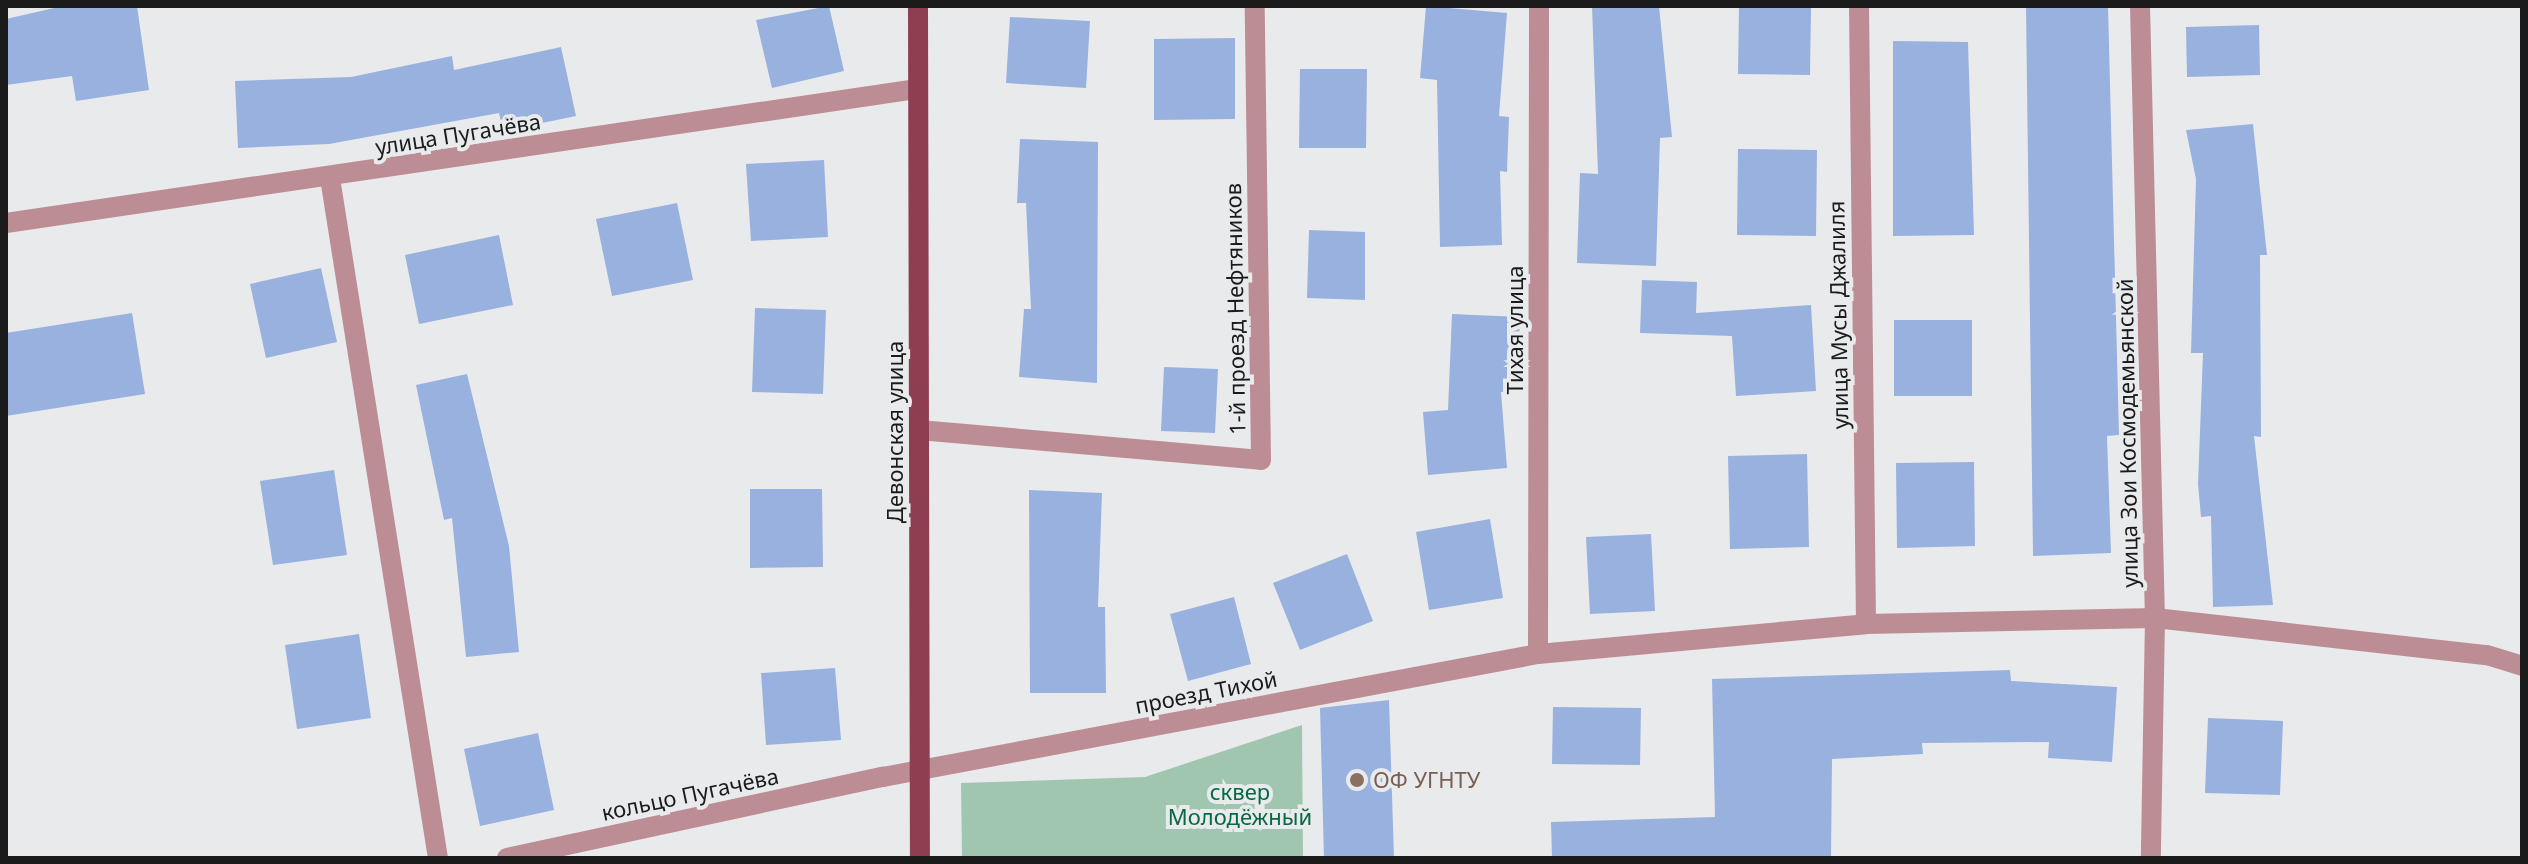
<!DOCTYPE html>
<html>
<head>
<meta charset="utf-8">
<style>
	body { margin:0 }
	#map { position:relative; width:2528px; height:864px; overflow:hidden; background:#e9eaec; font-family:"Noto Sans",sans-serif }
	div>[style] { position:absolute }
	.green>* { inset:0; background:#a0c6b0 }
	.building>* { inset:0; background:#99b1df }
	.minor>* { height:20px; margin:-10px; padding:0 10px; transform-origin:10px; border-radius:10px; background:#bd8d95 }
	.major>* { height:20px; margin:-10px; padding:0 10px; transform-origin:10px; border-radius:10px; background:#8f3d50 }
	.dots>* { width:22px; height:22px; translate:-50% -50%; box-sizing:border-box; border:4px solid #e9eaec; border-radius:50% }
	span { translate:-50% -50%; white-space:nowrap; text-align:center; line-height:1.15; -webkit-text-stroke:8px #e9eaec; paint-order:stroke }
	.street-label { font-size:22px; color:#1b1b1c }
	.education-label { font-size:22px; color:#785e54 }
	.left { translate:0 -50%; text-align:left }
	.park-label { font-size:22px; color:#076944 }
	.frame { position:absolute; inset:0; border:8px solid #1b1b1c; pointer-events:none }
</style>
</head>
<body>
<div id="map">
	<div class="green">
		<i style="clip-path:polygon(1302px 725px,1303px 858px,962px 858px,961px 783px,1145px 777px)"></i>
	</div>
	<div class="building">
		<i style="clip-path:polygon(63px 6px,137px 6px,149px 90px,76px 101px,72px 76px,6px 85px,6px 19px)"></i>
		<i style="clip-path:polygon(829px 6px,844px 71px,772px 88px,756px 20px)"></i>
		<i style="clip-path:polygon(1426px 6px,1507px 13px,1499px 116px,1509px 117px,1507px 172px,1500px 171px,1502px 245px,1440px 247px,1437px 80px,1420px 78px)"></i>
		<i style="clip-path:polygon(1592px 6px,1659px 6px,1672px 137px,1660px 138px,1656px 266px,1577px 263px,1580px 173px,1598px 174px)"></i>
		<i style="clip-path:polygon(1739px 6px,1811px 6px,1810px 75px,1738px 74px)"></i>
		<i style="clip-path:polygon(2026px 6px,2108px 6px,2119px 435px,2107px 436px,2111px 553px,2033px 556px)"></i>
		<i style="clip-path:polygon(1010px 17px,1090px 21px,1086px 88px,1006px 83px)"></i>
		<i style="clip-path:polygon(2259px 25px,2260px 75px,2187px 77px,2186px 27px)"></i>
		<i style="clip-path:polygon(1235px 38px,1235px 119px,1154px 120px,1154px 39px)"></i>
		<i style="clip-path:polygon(1893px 41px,1968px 42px,1974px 235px,1893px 236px)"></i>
		<i style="clip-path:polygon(561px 47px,576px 116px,503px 131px,499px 113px,329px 144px,238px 148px,235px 81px,351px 77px,452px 56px,454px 70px)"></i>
		<i style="clip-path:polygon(1300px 69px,1367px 69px,1366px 148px,1299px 148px)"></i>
		<i style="clip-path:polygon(2253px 124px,2267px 255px,2260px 255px,2261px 437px,2254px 436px,2273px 605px,2213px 607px,2211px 516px,2201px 517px,2198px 484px,2203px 353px,2191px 353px,2196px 179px,2186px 130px)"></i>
		<i style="clip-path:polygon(1020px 139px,1098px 142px,1097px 383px,1019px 377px,1024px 309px,1031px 309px,1026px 203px,1017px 203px)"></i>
		<i style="clip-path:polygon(1738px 149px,1817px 150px,1816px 236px,1737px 235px)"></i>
		<i style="clip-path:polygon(824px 160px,828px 237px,751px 241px,746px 164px)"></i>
		<i style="clip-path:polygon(677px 203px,693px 280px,612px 296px,596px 219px)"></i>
		<i style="clip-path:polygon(1309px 230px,1365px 232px,1365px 300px,1307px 298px)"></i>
		<i style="clip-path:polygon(499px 235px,513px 305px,419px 324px,405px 255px)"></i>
		<i style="clip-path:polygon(321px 268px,337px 342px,266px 358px,250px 284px)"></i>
		<i style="clip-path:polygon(1642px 280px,1697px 282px,1696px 313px,1811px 305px,1816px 391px,1736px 396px,1732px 336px,1640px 333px)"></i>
		<i style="clip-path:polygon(755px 308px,826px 310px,823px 394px,752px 392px)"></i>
		<i style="clip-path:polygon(132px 313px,145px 394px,6px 416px,6px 333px)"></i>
		<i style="clip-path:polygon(1452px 314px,1520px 317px,1517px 392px,1501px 392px,1507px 468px,1428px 475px,1423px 412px,1448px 410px)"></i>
		<i style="clip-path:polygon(1894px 320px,1972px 320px,1972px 396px,1894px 396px)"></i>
		<i style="clip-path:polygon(1164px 367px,1218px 369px,1215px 433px,1161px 431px)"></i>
		<i style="clip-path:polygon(467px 374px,509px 546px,519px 652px,466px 657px,452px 518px,444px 520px,416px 385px)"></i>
		<i style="clip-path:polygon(1807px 454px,1809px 547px,1730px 549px,1728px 456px)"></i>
		<i style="clip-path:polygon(1974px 462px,1975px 546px,1897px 548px,1896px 463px)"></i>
		<i style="clip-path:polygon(334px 470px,347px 555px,273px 565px,260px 481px)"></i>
		<i style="clip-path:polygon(750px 489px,822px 489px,823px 567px,750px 568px)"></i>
		<i style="clip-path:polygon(1029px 490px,1102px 493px,1098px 607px,1105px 607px,1106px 693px,1030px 693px)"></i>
		<i style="clip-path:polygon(1490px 519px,1503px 598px,1429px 610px,1416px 532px)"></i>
		<i style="clip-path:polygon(1651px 534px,1655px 611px,1590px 614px,1586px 537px)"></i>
		<i style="clip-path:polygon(1347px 554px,1373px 621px,1300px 650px,1273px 583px)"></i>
		<i style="clip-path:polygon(1234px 597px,1251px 664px,1188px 681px,1170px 614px)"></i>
		<i style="clip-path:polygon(359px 634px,371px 718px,297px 729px,285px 645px)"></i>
		<i style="clip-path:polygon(835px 668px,841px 740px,766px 745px,761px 673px)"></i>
		<i style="clip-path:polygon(2010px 670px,2011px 681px,2117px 687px,2112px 762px,2048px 758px,2049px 742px,1922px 743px,1923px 754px,1832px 759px,1831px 858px,1552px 858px,1551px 822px,1715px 817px,1712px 679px)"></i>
		<i style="clip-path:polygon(1389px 700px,1394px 858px,1324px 858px,1320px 708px)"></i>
		<i style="clip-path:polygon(1553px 707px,1641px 708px,1640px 765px,1552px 764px)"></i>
		<i style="clip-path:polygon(2208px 718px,2283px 721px,2280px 795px,2205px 793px)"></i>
		<i style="clip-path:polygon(538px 733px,554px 810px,480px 826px,464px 749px)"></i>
	</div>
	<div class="minor">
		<i style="left:1859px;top:6px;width:618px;rotate:89.35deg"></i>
		<i style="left:2140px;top:6px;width:612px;rotate:88.6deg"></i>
		<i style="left:2155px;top:618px;width:240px;rotate:91deg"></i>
		<i style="left:330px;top:178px;width:689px;rotate:80.98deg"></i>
		<i style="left:6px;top:223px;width:921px;rotate:-8.37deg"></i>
		<i style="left:919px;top:430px;width:343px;rotate:5deg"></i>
		<i style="left:1261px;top:460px;width:454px;rotate:-90.8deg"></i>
		<i style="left:1538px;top:654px;width:648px;rotate:-89.91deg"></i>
		<i style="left:507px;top:858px;width:385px;rotate:-12.2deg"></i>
		<i style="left:883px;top:777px;width:666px;rotate:-10.64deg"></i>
		<i style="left:1538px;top:654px;width:329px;rotate:-5.2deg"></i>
		<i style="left:1866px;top:624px;width:289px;rotate:-1.2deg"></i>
		<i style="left:2155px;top:618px;width:334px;rotate:6.4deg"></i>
		<i style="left:2487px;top:655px;width:37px;rotate:17deg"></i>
	</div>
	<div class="major">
		<i style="left:918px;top:6px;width:852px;rotate:89.87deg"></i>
	</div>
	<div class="dots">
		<i style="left:1357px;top:780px;background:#8d6e63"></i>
	</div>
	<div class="street-label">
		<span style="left:458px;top:134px;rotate:-9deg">улица Пугачёва</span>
		<span style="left:1235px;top:309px;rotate:-91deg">1-й проезд Нефтяников</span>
		<span style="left:1838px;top:315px;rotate:-91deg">улица Мусы Джалиля</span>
		<span style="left:1515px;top:330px;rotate:-90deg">Тихая улица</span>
		<span style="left:895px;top:432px;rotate:-90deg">Девонская улица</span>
		<span style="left:2127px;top:433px;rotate:-91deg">улица Зои Космодемьянской</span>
		<span style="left:1206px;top:692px;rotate:-11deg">проезд Тихой</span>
		<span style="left:690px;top:794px;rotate:-12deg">кольцо Пугачёва</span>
	</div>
	<div class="education-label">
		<span class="left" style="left:1373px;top:780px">ОФ УГНТУ</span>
	</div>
	<div class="park-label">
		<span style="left:1240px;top:804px">сквер<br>Молодёжный</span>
	</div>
	<div class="frame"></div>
</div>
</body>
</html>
